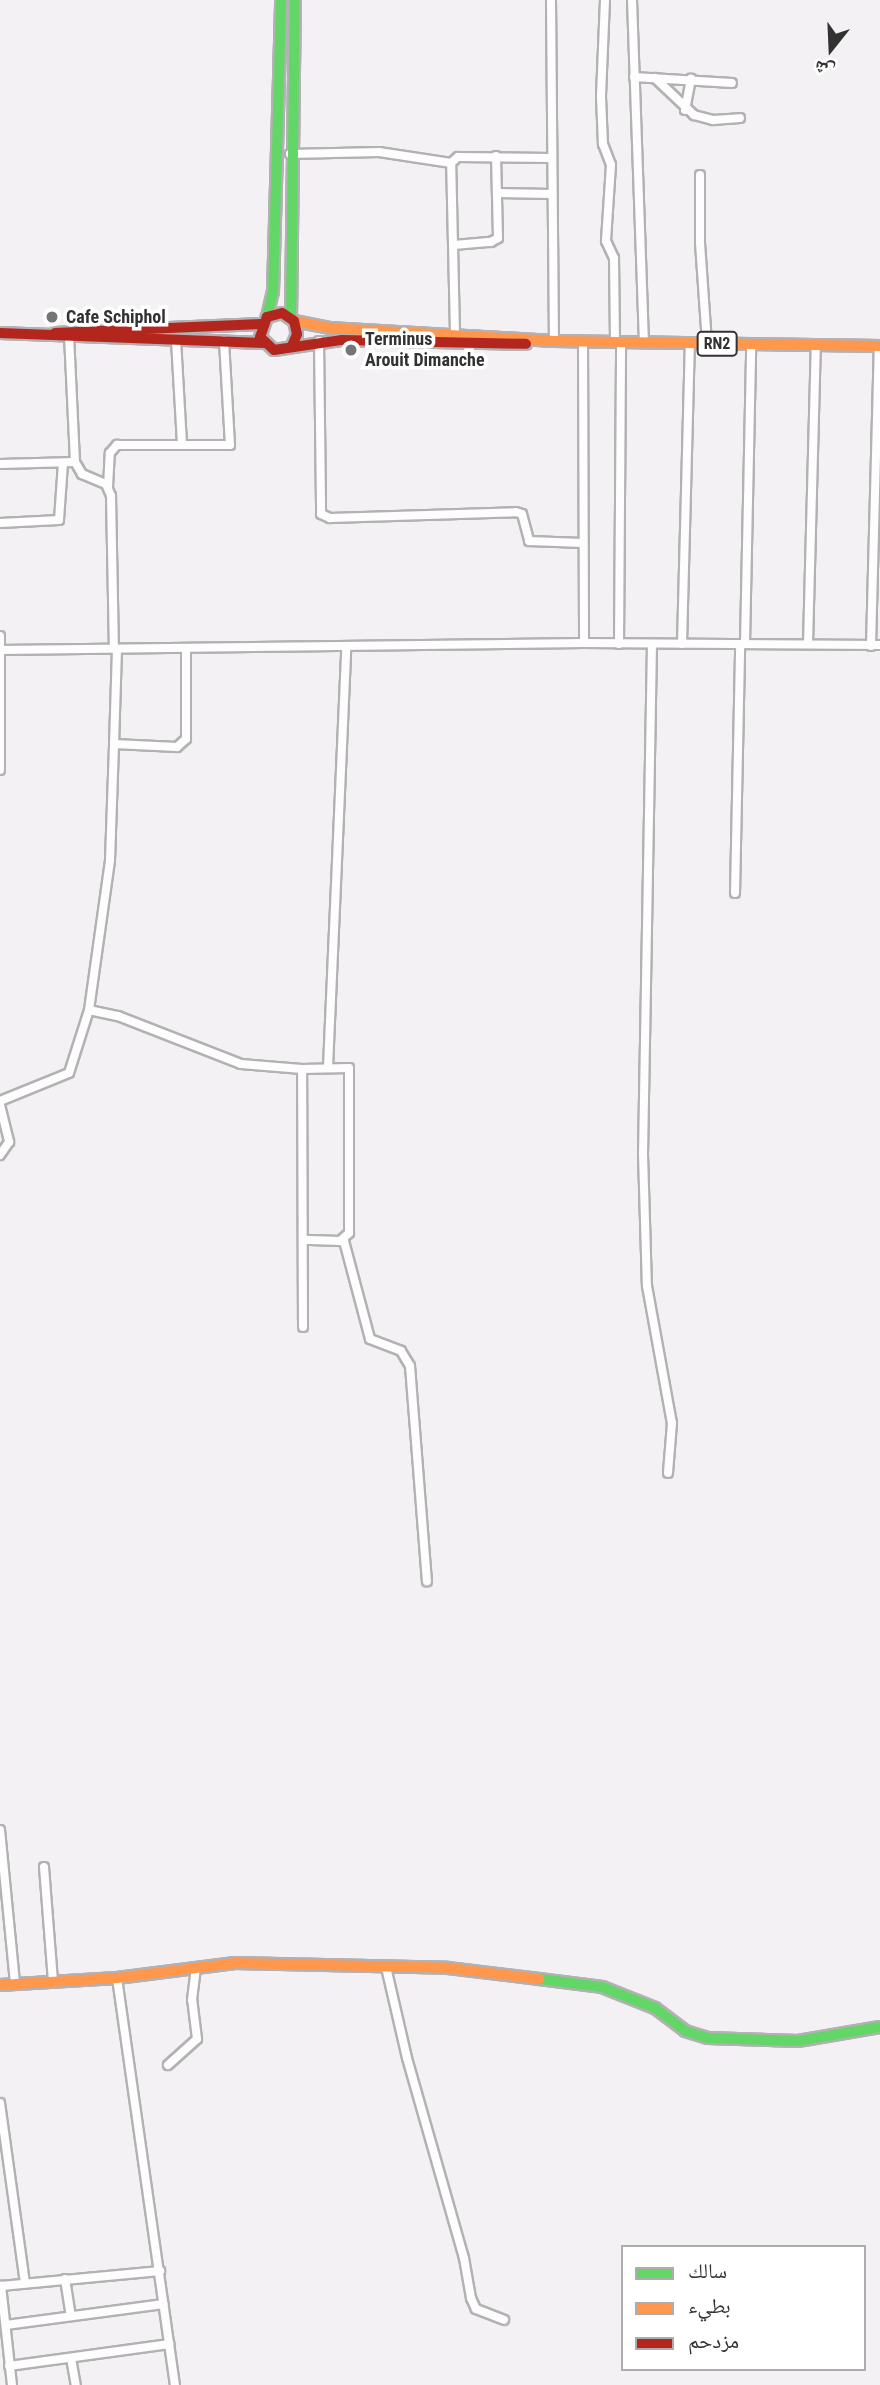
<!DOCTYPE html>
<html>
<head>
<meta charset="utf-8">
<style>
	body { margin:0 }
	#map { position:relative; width:880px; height:2385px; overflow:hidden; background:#f3f1f3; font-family:"Roboto Condensed","Noto Naskh Arabic",sans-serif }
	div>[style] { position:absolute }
	.roads { filter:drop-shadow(2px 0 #b3b1b3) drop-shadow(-2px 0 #b3b1b3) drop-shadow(0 2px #b3b1b3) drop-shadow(0 -2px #b3b1b3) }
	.street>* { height:8px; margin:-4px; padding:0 4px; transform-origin:4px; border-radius:4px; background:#fdfdfd }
	.fast>* { height:10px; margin:-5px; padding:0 5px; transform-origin:5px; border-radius:5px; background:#63d668 }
	.slow>* { height:10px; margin:-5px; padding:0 5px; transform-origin:5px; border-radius:5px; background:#ff974d }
	.jam>* { height:10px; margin:-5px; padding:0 5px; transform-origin:5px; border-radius:5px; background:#b3261e }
	.dots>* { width:19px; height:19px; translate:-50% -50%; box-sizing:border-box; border:4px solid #fff; border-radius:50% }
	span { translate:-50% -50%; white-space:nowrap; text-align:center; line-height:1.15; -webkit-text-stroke:7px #fff; paint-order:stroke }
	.shield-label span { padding:2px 5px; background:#fff; border:2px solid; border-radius:5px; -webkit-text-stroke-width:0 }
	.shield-label { font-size:16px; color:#333233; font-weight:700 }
	.poi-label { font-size:18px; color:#333233; font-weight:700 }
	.left { translate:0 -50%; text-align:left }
	.legend { position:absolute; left:621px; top:2245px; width:245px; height:126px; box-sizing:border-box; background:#fff; border:2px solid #adadad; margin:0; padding:9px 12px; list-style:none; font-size:21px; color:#333233 }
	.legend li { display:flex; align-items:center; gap:14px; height:35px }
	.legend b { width:35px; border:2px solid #adadad }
	.north { position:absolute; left:796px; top:14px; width:70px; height:70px; -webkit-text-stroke:5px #fff; paint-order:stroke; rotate:198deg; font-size:19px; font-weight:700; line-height:28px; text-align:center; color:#333233 }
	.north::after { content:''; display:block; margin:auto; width:24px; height:32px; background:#333233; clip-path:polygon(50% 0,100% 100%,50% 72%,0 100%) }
</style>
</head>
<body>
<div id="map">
	<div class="roads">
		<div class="street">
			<i style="left:551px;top:0;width:341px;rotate:89.5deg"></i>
			<i style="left:605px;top:0;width:97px;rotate:92.4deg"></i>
			<i style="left:601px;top:97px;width:47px;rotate:87.6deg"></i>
			<i style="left:603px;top:144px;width:22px;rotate:69deg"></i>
			<i style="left:611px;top:165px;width:76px;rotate:93.8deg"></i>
			<i style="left:606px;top:241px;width:19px;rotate:65deg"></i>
			<i style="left:614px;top:258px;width:84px;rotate:89.3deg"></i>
			<i style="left:632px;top:0;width:343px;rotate:88deg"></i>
			<i style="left:634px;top:77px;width:98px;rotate:3.5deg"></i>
			<i style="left:655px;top:78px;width:54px;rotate:43.5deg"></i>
			<i style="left:694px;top:115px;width:20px;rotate:15deg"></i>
			<i style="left:713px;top:120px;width:27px;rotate:-4deg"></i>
			<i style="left:685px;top:110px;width:32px;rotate:-79deg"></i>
			<i style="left:290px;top:154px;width:89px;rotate:-1.3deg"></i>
			<i style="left:379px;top:152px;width:73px;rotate:8.7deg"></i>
			<i style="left:700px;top:175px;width:68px;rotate:90deg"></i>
			<i style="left:700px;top:243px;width:101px;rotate:86deg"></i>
			<i style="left:497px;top:193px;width:55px;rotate:1deg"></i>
			<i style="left:454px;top:245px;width:37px;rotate:-5deg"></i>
			<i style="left:491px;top:242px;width:8px;rotate:-30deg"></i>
			<i style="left:498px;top:238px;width:82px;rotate:-91.4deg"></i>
			<i style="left:455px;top:333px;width:170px;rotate:-91.3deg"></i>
			<i style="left:451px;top:163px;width:9px;rotate:-41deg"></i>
			<i style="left:458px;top:157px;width:94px;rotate:0.6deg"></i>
			<i style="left:176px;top:340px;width:105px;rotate:86.7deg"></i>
			<i style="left:319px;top:341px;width:173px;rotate:89.3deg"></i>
			<i style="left:321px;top:514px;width:10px;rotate:24deg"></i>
			<i style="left:330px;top:518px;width:186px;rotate:-1.8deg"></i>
			<i style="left:516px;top:512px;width:6px;rotate:18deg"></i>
			<i style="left:522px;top:514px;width:28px;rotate:75deg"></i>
			<i style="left:529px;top:541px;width:54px;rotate:2.1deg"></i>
			<i style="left:583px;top:341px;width:302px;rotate:89.8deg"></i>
			<i style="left:75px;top:462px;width:14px;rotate:60deg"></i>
			<i style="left:82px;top:474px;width:26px;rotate:23deg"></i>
			<i style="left:106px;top:484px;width:13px;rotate:67deg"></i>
			<i style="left:111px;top:496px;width:153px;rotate:88.9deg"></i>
			<i style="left:0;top:464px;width:75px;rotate:-1.5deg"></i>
			<i style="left:75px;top:462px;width:129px;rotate:-92.7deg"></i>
			<i style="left:108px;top:487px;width:34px;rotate:-87deg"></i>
			<i style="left:110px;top:453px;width:11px;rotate:-49deg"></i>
			<i style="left:117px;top:445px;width:113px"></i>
			<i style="left:230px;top:445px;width:105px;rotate:-93.3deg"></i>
			<i style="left:0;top:523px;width:59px;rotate:-2.9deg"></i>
			<i style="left:59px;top:520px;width:57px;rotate:-86deg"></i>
			<i style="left:0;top:636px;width:134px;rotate:90deg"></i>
			<i style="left:745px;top:643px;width:297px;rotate:-88.8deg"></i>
			<i style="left:619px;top:644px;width:302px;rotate:-89.6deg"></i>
			<i style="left:652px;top:644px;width:510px;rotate:91.01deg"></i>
			<i style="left:643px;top:1154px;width:132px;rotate:88.3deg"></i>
			<i style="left:647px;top:1286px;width:139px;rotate:79.7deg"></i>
			<i style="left:672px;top:1423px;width:50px;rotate:94.6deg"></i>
			<i style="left:682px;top:644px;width:301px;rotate:-88.5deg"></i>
			<i style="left:808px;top:644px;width:299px;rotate:-88.5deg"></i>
			<i style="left:871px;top:646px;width:300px;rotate:-88.5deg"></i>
			<i style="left:117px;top:649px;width:95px;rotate:91.8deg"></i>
			<i style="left:114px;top:744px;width:63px;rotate:2.7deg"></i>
			<i style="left:177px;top:747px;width:12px;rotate:-42deg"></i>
			<i style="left:186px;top:739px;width:91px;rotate:-90deg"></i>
			<i style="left:0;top:650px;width:584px;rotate:-0.69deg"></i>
			<i style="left:584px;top:643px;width:296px;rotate:0.4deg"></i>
			<i style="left:735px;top:893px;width:249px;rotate:-88.8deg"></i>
			<i style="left:89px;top:1010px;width:151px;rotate:-82deg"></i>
			<i style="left:110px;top:860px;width:116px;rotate:-88deg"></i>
			<i style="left:328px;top:1067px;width:419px;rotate:-87.5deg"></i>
			<i style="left:0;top:1101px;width:74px;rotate:-22.1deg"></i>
			<i style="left:69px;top:1073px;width:66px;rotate:-72.4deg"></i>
			<i style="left:89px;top:1010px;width:30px;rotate:12deg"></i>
			<i style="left:118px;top:1016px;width:132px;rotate:21.3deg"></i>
			<i style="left:241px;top:1064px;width:61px;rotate:4.7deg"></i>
			<i style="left:0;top:1105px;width:38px;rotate:76deg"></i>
			<i style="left:9px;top:1142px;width:16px;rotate:125deg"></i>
			<i style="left:344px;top:1241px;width:101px;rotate:75.1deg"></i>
			<i style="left:370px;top:1339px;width:33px;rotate:21deg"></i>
			<i style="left:401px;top:1351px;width:17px;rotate:59deg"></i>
			<i style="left:410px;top:1366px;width:216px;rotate:85.5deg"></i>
			<i style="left:303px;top:1327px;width:258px;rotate:-90.2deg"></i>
			<i style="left:302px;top:1069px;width:47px;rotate:-1.2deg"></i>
			<i style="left:349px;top:1068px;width:165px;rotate:90deg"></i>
			<i style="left:349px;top:1233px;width:12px;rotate:138deg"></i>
			<i style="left:340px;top:1241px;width:37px;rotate:-178deg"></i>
			<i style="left:0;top:1830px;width:155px;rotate:84.4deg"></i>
			<i style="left:44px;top:1867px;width:115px;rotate:85.5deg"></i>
			<i style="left:386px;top:1967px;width:93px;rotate:77deg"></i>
			<i style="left:407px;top:2058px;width:208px;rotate:74.1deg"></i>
			<i style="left:464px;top:2258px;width:41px;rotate:80.1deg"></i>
			<i style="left:471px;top:2298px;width:12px;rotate:66deg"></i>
			<i style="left:476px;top:2309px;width:30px;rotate:21deg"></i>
			<i style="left:117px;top:1978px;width:411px;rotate:81.9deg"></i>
			<i style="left:168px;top:2065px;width:39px;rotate:-42deg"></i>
			<i style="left:197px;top:2039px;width:39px;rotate:-97deg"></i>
			<i style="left:192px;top:2000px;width:33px;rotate:-83deg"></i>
			<i style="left:0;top:2103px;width:182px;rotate:82.1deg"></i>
			<i style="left:65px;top:2279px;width:37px;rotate:81deg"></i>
			<i style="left:6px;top:2325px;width:159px;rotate:-7.6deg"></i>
			<i style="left:71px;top:2358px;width:27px;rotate:80deg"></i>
			<i style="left:9px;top:2366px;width:162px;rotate:-7.8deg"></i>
			<i style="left:12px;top:2385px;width:100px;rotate:-96.3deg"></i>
			<i style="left:1px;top:2286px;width:160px;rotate:-5.4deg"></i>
		</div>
		<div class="fast">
			<i style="left:267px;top:317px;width:26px;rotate:-77deg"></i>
			<i style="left:273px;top:292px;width:292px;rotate:-88.4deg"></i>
			<i style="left:291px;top:318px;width:318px;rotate:-89.3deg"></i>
			<i style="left:539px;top:1979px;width:64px;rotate:7.2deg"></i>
			<i style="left:602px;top:1987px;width:57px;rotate:21.6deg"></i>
			<i style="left:655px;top:2008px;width:38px;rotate:37deg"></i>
			<i style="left:685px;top:2031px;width:24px;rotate:17deg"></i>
			<i style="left:708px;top:2038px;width:90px;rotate:1.9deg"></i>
			<i style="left:798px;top:2041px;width:83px;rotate:-9.7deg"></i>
		</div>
		<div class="slow">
			<i style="left:294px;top:321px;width:36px;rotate:11deg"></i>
			<i style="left:329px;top:328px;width:225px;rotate:3.3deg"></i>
			<i style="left:554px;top:341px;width:326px;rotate:0.9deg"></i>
			<i style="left:0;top:1985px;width:117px;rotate:-3.4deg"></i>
			<i style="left:117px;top:1978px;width:119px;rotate:-7.2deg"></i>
			<i style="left:235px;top:1963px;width:213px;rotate:1.3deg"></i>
			<i style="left:448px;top:1968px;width:92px;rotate:6.9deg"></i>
		</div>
		<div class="jam">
			<i style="left:0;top:333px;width:263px;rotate:2.2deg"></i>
			<i style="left:55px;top:333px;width:206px;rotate:-2.5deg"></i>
			<i style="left:292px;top:346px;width:13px;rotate:-67deg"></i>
			<i style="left:297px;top:334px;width:13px;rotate:-103deg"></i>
			<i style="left:294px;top:321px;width:14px;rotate:-146deg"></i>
			<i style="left:282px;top:313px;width:16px;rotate:165deg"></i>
			<i style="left:267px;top:317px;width:21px;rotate:109deg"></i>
			<i style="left:260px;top:337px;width:19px;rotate:43deg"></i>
			<i style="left:274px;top:350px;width:69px;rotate:-8.4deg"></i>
			<i style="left:342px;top:340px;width:184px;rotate:1.2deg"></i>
		</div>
	</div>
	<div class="dots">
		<i style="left:52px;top:317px;background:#767576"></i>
		<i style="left:351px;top:350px;background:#767576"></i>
	</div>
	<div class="shield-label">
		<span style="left:717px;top:344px">RN2</span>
	</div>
	<div class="poi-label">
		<span class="left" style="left:66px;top:317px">Cafe Schiphol</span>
		<span class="left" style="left:365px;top:350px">Terminus<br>Arouit Dimanche</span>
	</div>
	<ul class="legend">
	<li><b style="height:9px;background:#63d668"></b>سالك</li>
	<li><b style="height:9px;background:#ff974d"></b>بطيء</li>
	<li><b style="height:9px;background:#b3261e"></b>مزدحم</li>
	</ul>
	<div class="north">ش</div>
</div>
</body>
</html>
